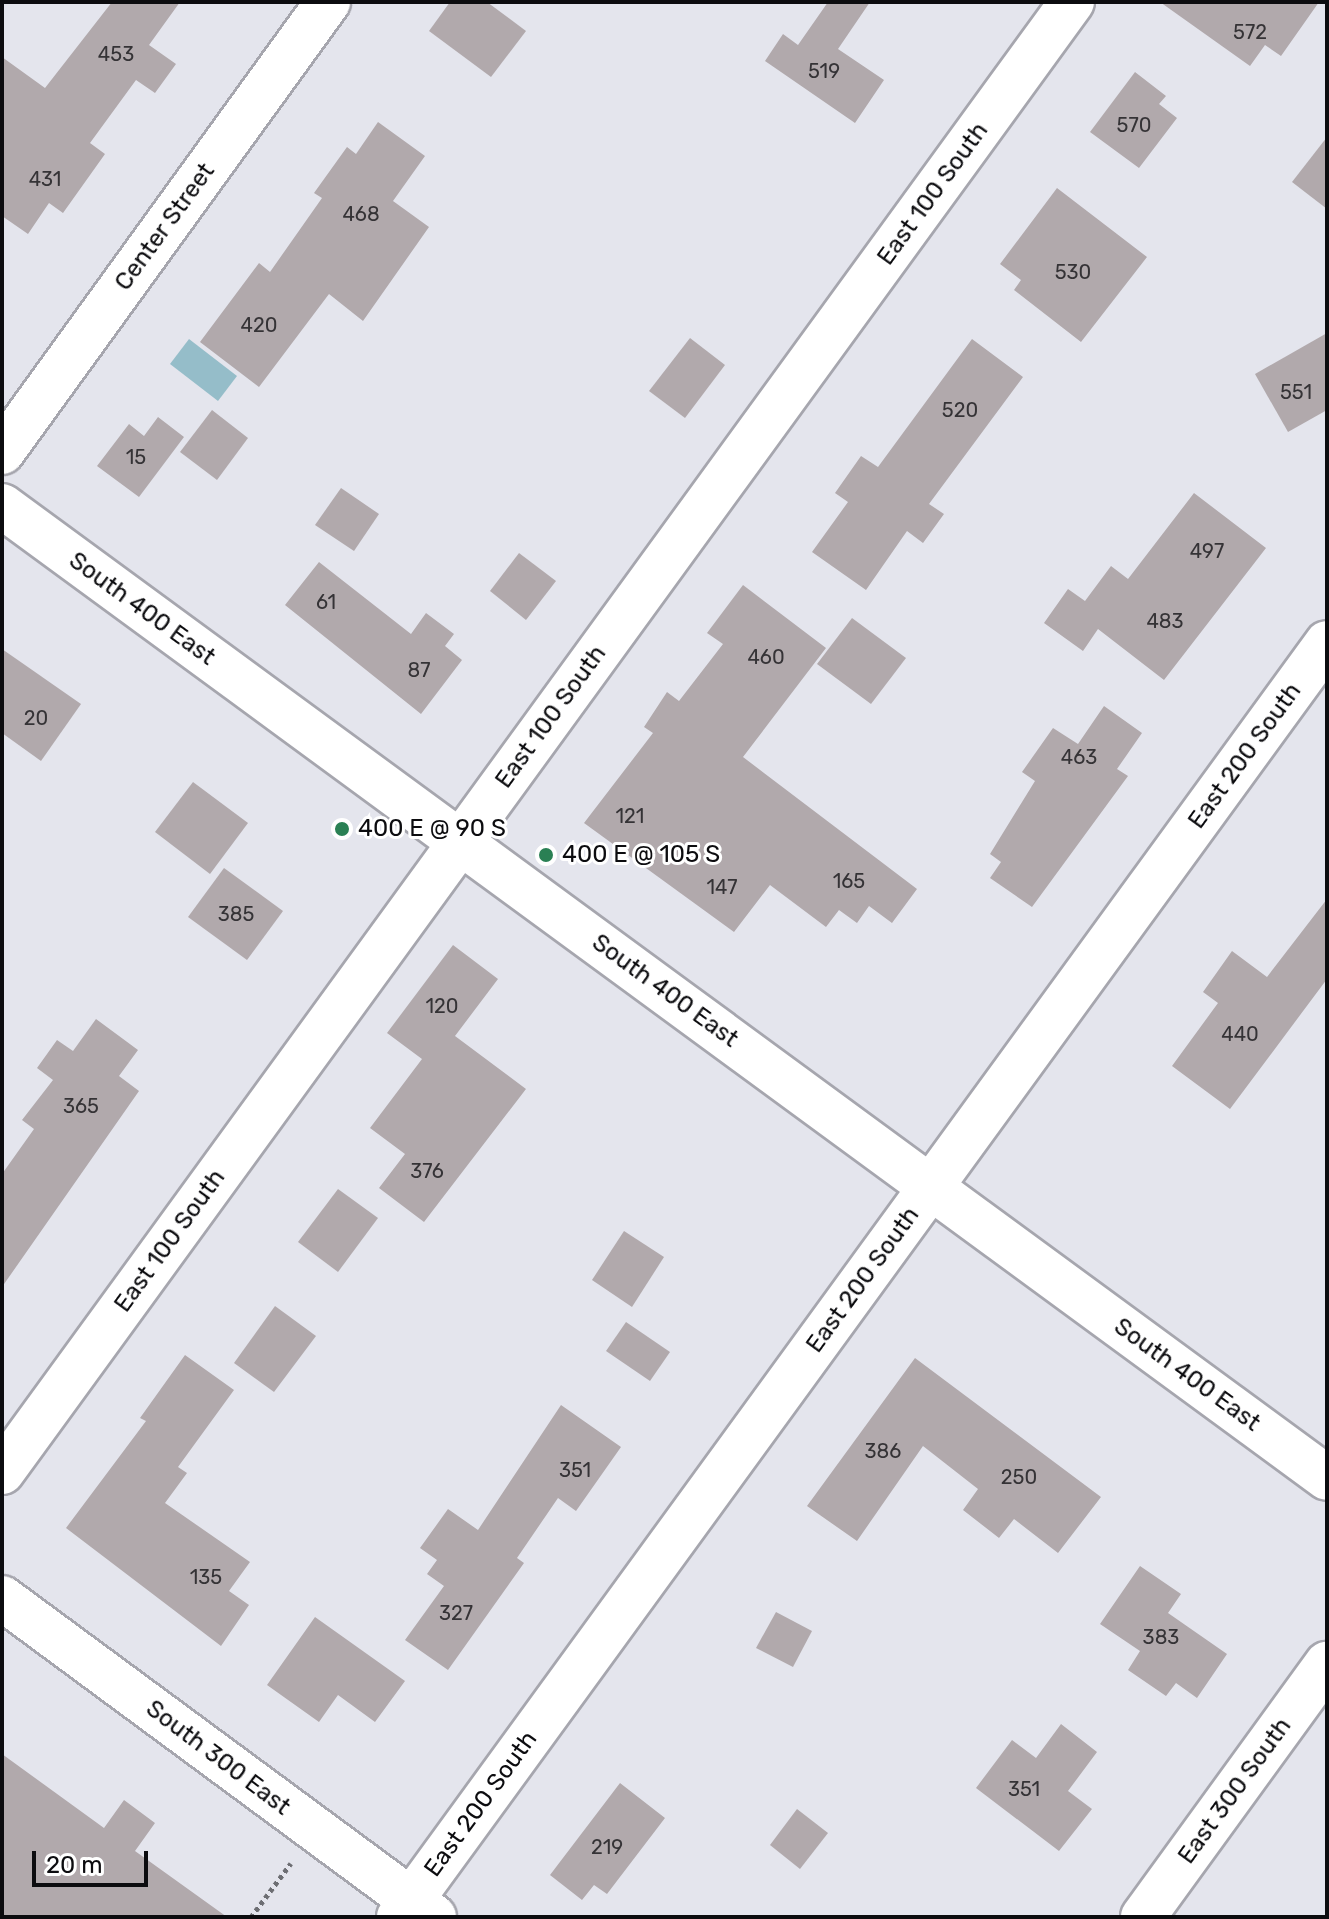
<!DOCTYPE html>
<html>
<head>
<meta charset="utf-8">
<style>
	body { margin:0 }
	#map { position:relative; width:1329px; height:1919px; overflow:hidden; background:#e4e5ed; font-family:Rubik,sans-serif }
	div>[style] { position:absolute }
	.water>* { inset:0; background:#95bdc9 }
	.building>* { inset:0; background:#b1a9ac }
	.path>* { height:5px; margin-top:-2.5px; transform-origin:0; background:repeating-linear-gradient(90deg,#6d6e73 0 4px,transparent 0 8px) }
	.roads { filter:drop-shadow(2px 0 #a6a6ae) drop-shadow(-2px 0 #a6a6ae) drop-shadow(0 2px #a6a6ae) drop-shadow(0 -2px #a6a6ae) }
	.minor>* { height:44px; margin:-22px; padding:0 22px; transform-origin:22px; border-radius:22px; background:#fff }
	.dots>* { width:22px; height:22px; translate:-50% -50%; box-sizing:border-box; border:4px solid #fff; border-radius:50% }
	span { translate:-50% -50%; white-space:nowrap; text-align:center; line-height:1.15; -webkit-text-stroke:6px #fff; paint-order:stroke }
	.number-label { font-size:20px; color:#353336 }
	.number-label span { -webkit-text-stroke-width:0 }
	.street-label { font-size:24px; color:#0c0c0f }
	.poi-label { font-size:24px; color:#0c0c0f }
	.left { translate:0 -50%; text-align:left }
	.frame { position:absolute; inset:0; border:4px solid #0c0c0f; pointer-events:none }
	.scale { position:absolute; left:32px; top:1851px; width:116px; height:36px; box-sizing:border-box; border:4px solid #0c0c0f; border-top:0; padding-left:10px; font-size:24px; line-height:28px; white-space:nowrap; color:#0c0c0f; -webkit-text-stroke:6px #fff; paint-order:stroke }
</style>
</head>
<body>
<div id="map">
	<div class="water">
		<i style="clip-path:polygon(189px 339px,237px 376px,218px 401px,170px 364px)"></i>
	</div>
	<div class="building">
		<i style="clip-path:polygon(112px 2px,180px 2px,149px 45px,176px 64px,155px 93px,136px 80px,90px 143px,105px 154px,63px 213px,49px 203px,28px 234px,2px 216px,2px 57px,45px 88px)"></i>
		<i style="clip-path:polygon(450px 2px,487px 2px,526px 31px,491px 77px,429px 31px)"></i>
		<i style="clip-path:polygon(828px 2px,870px 2px,838px 49px,884px 80px,855px 123px,765px 61px,783px 34px,798px 45px)"></i>
		<i style="clip-path:polygon(1160px 2px,1319px 2px,1281px 56px,1265px 45px,1250px 66px)"></i>
		<i style="clip-path:polygon(1135px 72px,1166px 96px,1159px 104px,1177px 118px,1139px 168px,1090px 132px)"></i>
		<i style="clip-path:polygon(378px 122px,425px 156px,393px 201px,429px 227px,363px 321px,329px 294px,259px 387px,200px 342px,259px 263px,270px 272px,322px 198px,314px 193px,347px 147px,356px 154px)"></i>
		<i style="clip-path:polygon(1327px 137px,1327px 209px,1292px 182px)"></i>
		<i style="clip-path:polygon(1057px 188px,1147px 257px,1081px 342px,1014px 290px,1021px 280px,1000px 264px)"></i>
		<i style="clip-path:polygon(1327px 333px,1327px 410px,1288px 432px,1255px 374px)"></i>
		<i style="clip-path:polygon(690px 338px,725px 365px,685px 418px,649px 391px)"></i>
		<i style="clip-path:polygon(972px 339px,1023px 377px,929px 504px,944px 514px,923px 543px,907px 531px,866px 590px,812px 552px,848px 502px,835px 493px,861px 456px,878px 467px)"></i>
		<i style="clip-path:polygon(212px 410px,248px 438px,217px 480px,180px 452px)"></i>
		<i style="clip-path:polygon(158px 417px,184px 437px,139px 497px,97px 466px,129px 424px,144px 436px)"></i>
		<i style="clip-path:polygon(341px 488px,379px 514px,354px 551px,315px 525px)"></i>
		<i style="clip-path:polygon(1194px 493px,1266px 548px,1164px 680px,1098px 629px,1083px 651px,1044px 623px,1068px 589px,1085px 601px,1111px 566px,1128px 579px)"></i>
		<i style="clip-path:polygon(519px 553px,556px 581px,526px 620px,490px 591px)"></i>
		<i style="clip-path:polygon(319px 562px,411px 634px,426px 613px,454px 634px,445px 646px,462px 660px,421px 714px,285px 605px)"></i>
		<i style="clip-path:polygon(743px 585px,826px 648px,743px 757px,917px 889px,892px 923px,869px 906px,857px 923px,839px 910px,826px 927px,770px 885px,734px 932px,584px 823px,653px 733px,644px 727px,667px 692px,679px 701px,723px 644px,707px 633px)"></i>
		<i style="clip-path:polygon(852px 618px,906px 658px,871px 704px,817px 664px)"></i>
		<i style="clip-path:polygon(2px 649px,81px 704px,41px 761px,2px 733px)"></i>
		<i style="clip-path:polygon(1104px 706px,1142px 733px,1117px 769px,1128px 776px,1032px 907px,990px 878px,1001px 862px,990px 854px,1035px 781px,1022px 772px,1053px 728px,1078px 744px)"></i>
		<i style="clip-path:polygon(193px 782px,248px 823px,210px 874px,155px 832px)"></i>
		<i style="clip-path:polygon(224px 868px,283px 911px,247px 960px,188px 917px)"></i>
		<i style="clip-path:polygon(1327px 899px,1327px 979px,1230px 1109px,1172px 1066px,1218px 1003px,1203px 992px,1232px 951px,1267px 977px)"></i>
		<i style="clip-path:polygon(453px 945px,498px 979px,455px 1036px,526px 1089px,424px 1222px,379px 1188px,405px 1154px,370px 1128px,422px 1059px,387px 1033px)"></i>
		<i style="clip-path:polygon(96px 1019px,138px 1050px,119px 1076px,139px 1091px,2px 1287px,2px 1174px,34px 1129px,22px 1120px,53px 1080px,37px 1068px,57px 1040px,73px 1051px)"></i>
		<i style="clip-path:polygon(338px 1189px,378px 1218px,338px 1272px,298px 1242px)"></i>
		<i style="clip-path:polygon(624px 1231px,664px 1257px,632px 1307px,592px 1280px)"></i>
		<i style="clip-path:polygon(275px 1306px,316px 1336px,274px 1392px,234px 1363px)"></i>
		<i style="clip-path:polygon(626px 1322px,670px 1352px,650px 1381px,606px 1351px)"></i>
		<i style="clip-path:polygon(185px 1355px,234px 1390px,178px 1467px,187px 1473px,165px 1503px,250px 1562px,229px 1591px,249px 1605px,221px 1646px,66px 1528px,146px 1421px,140px 1418px)"></i>
		<i style="clip-path:polygon(915px 1358px,1101px 1497px,1058px 1553px,1014px 1519px,999px 1538px,963px 1510px,978px 1489px,923px 1446px,857px 1541px,807px 1506px)"></i>
		<i style="clip-path:polygon(561px 1405px,621px 1447px,576px 1511px,558px 1498px,517px 1558px,524px 1563px,448px 1670px,405px 1640px,444px 1586px,427px 1574px,437px 1560px,420px 1548px,448px 1509px,478px 1530px)"></i>
		<i style="clip-path:polygon(1140px 1566px,1181px 1594px,1168px 1613px,1227px 1654px,1197px 1698px,1176px 1683px,1166px 1696px,1128px 1670px,1140px 1651px,1100px 1624px)"></i>
		<i style="clip-path:polygon(776px 1612px,812px 1631px,793px 1667px,756px 1648px)"></i>
		<i style="clip-path:polygon(315px 1617px,405px 1681px,375px 1722px,338px 1695px,319px 1722px,267px 1685px)"></i>
		<i style="clip-path:polygon(1061px 1724px,1097px 1752px,1068px 1791px,1092px 1809px,1059px 1851px,976px 1788px,1012px 1740px,1036px 1758px)"></i>
		<i style="clip-path:polygon(2px 1754px,104px 1828px,124px 1800px,155px 1823px,135px 1851px,227px 1917px,2px 1917px)"></i>
		<i style="clip-path:polygon(620px 1783px,665px 1818px,607px 1894px,594px 1885px,582px 1900px,550px 1875px)"></i>
		<i style="clip-path:polygon(797px 1809px,828px 1833px,800px 1869px,770px 1845px)"></i>
	</div>
	<div class="path">
		<i style="left:251px;top:1917px;width:67px;rotate:-53.5deg"></i>
	</div>
	<div class="roads">
		<div class="minor">
			<i style="left:2px;top:452px;width:556px;rotate:-54.08deg"></i>
			<i style="left:2px;top:506px;width:1643px;rotate:36.26deg"></i>
			<i style="left:2px;top:1472px;width:1818px;rotate:-53.95deg"></i>
			<i style="left:2px;top:1598px;width:537px;rotate:36.44deg"></i>
			<i style="left:399px;top:1917px;width:1576px;rotate:-53.93deg"></i>
			<i style="left:1143px;top:1917px;width:313px;rotate:-54deg"></i>
		</div>
	</div>
	<div class="dots">
		<i style="left:342px;top:829px;background:#2a8054"></i>
		<i style="left:546px;top:855px;background:#2a8054"></i>
	</div>
	<div class="number-label">
		<span style="left:1250px;top:32px">572</span>
		<span style="left:116px;top:54px">453</span>
		<span style="left:824px;top:71px">519</span>
		<span style="left:1134px;top:125px">570</span>
		<span style="left:45px;top:179px">431</span>
		<span style="left:361px;top:214px">468</span>
		<span style="left:1073px;top:272px">530</span>
		<span style="left:259px;top:325px">420</span>
		<span style="left:1296px;top:392px">551</span>
		<span style="left:960px;top:410px">520</span>
		<span style="left:136px;top:457px">15</span>
		<span style="left:1207px;top:551px">497</span>
		<span style="left:326px;top:602px">61</span>
		<span style="left:1165px;top:621px">483</span>
		<span style="left:766px;top:657px">460</span>
		<span style="left:419px;top:670px">87</span>
		<span style="left:36px;top:718px">20</span>
		<span style="left:1079px;top:757px">463</span>
		<span style="left:630px;top:816px">121</span>
		<span style="left:849px;top:881px">165</span>
		<span style="left:722px;top:887px">147</span>
		<span style="left:236px;top:914px">385</span>
		<span style="left:442px;top:1006px">120</span>
		<span style="left:1240px;top:1034px">440</span>
		<span style="left:81px;top:1106px">365</span>
		<span style="left:427px;top:1171px">376</span>
		<span style="left:883px;top:1451px">386</span>
		<span style="left:575px;top:1470px">351</span>
		<span style="left:1019px;top:1477px">250</span>
		<span style="left:206px;top:1577px">135</span>
		<span style="left:456px;top:1613px">327</span>
		<span style="left:1161px;top:1637px">383</span>
		<span style="left:1024px;top:1789px">351</span>
		<span style="left:607px;top:1847px">219</span>
	</div>
	<div class="street-label">
		<span style="left:933px;top:194px;rotate:-54deg">East 100 South</span>
		<span style="left:165px;top:227px;rotate:-54deg">Center Street</span>
		<span style="left:142px;top:609px;rotate:36deg">South 400 East</span>
		<span style="left:551px;top:717px;rotate:-54deg">East 100 South</span>
		<span style="left:1245px;top:756px;rotate:-54deg">East 200 South</span>
		<span style="left:665px;top:991px;rotate:36deg">South 400 East</span>
		<span style="left:170px;top:1241px;rotate:-54deg">East 100 South</span>
		<span style="left:863px;top:1280px;rotate:-54deg">East 200 South</span>
		<span style="left:1187px;top:1375px;rotate:36deg">South 400 East</span>
		<span style="left:218px;top:1758px;rotate:37deg">South 300 East</span>
		<span style="left:1235px;top:1791px;rotate:-54deg">East 300 South</span>
		<span style="left:481px;top:1804px;rotate:-54deg">East 200 South</span>
	</div>
	<div class="poi-label">
		<span class="left" style="left:358px;top:829px">400 E @ 90 S</span>
		<span class="left" style="left:562px;top:855px">400 E @ 105 S</span>
	</div>
	<div class="frame"></div>
	<div class="scale">20 m</div>
</div>
</body>
</html>
